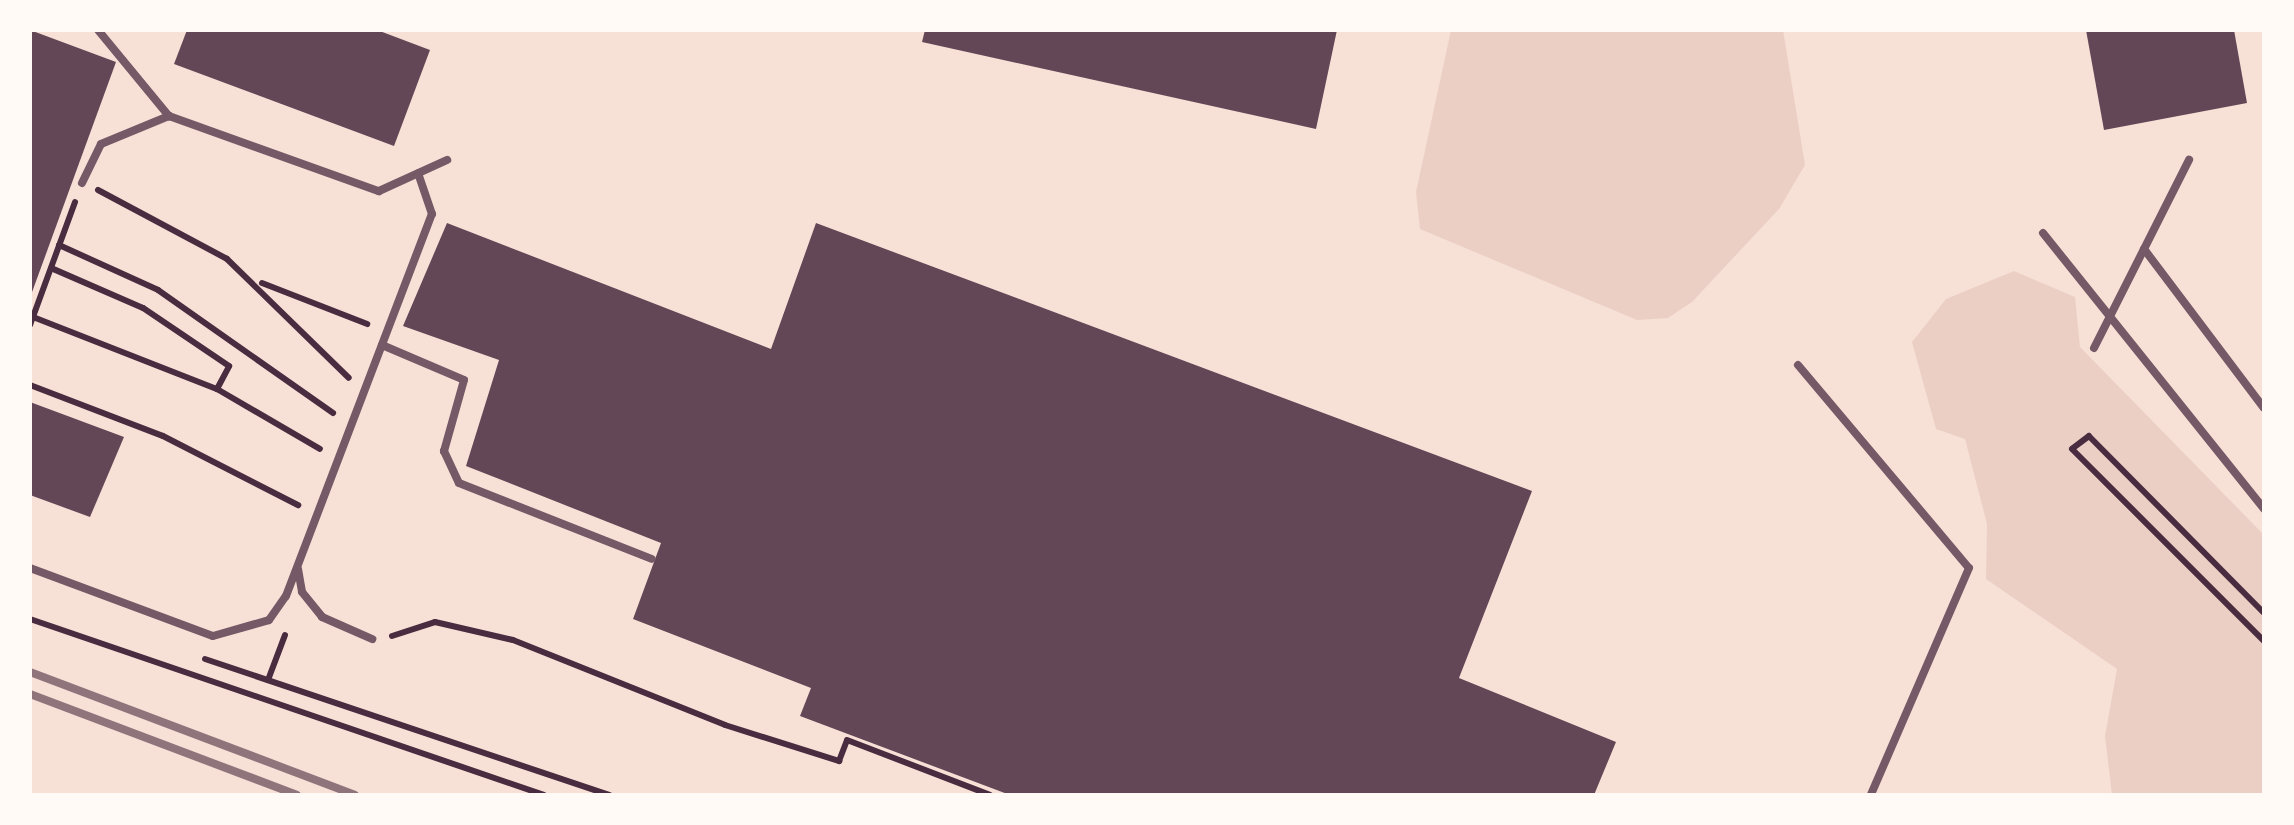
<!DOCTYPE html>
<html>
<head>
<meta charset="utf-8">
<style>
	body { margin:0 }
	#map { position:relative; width:2294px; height:825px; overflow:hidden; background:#f7e1d7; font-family:"Libre Baskerville",serif }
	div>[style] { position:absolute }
	.green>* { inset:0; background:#ebcfc5 }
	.building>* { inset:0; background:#644757 }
	.path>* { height:6px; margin:-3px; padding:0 3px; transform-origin:3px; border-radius:3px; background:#4a2c40 }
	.service>* { height:8px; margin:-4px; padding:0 4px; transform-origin:4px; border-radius:4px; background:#755966 }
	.rail>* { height:8px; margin:-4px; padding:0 4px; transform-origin:4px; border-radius:4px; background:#8f747c }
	span { translate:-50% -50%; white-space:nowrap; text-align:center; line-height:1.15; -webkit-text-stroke:10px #fffaf5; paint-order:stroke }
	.frame { position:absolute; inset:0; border:32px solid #fffaf5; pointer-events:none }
</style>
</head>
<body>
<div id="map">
	<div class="green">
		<i style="clip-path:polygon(1451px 30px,1783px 30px,1805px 165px,1779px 209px,1692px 302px,1668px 318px,1637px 320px,1420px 229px,1416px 192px)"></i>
		<i style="clip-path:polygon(2014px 271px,2075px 297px,2080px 347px,2264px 535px,2264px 795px,2112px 795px,2105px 736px,2117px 669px,1986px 579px,1987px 524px,1965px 439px,1936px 429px,1912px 342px,1946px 299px)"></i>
	</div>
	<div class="building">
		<i style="clip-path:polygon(30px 30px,116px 62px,31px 295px,30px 295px)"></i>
		<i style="clip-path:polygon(187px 30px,377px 30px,430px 50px,394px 146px,174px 64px)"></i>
		<i style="clip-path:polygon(925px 30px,1337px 30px,1316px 129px,922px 42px)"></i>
		<i style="clip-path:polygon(2086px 30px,2234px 30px,2247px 103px,2104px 130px)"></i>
		<i style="clip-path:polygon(447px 223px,771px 349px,816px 223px,1532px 491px,1459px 678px,1616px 742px,1594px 795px,1010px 795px,800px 716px,811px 688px,633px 619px,661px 543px,466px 466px,499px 360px,403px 326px)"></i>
		<i style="clip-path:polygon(30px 402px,124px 437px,90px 517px,30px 495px)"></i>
	</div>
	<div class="path">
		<i style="left:98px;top:190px;width:146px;rotate:28.1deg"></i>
		<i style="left:227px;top:259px;width:170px;rotate:44.3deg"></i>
		<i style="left:59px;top:245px;width:109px;rotate:24.4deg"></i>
		<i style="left:158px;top:290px;width:214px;rotate:35.1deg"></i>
		<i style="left:262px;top:283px;width:113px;rotate:21.3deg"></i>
		<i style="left:33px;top:317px;width:198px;rotate:21.4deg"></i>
		<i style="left:217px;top:389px;width:26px;rotate:-62deg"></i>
		<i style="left:229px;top:366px;width:104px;rotate:-146deg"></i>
		<i style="left:143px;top:308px;width:100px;rotate:-156.5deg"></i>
		<i style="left:30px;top:325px;width:131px;rotate:-69.9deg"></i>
		<i style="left:30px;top:385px;width:142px;rotate:21deg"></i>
		<i style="left:163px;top:436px;width:152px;rotate:27.1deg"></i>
		<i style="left:217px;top:389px;width:119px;rotate:30.2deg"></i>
		<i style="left:2264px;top:613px;width:249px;rotate:-134.7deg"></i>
		<i style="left:2089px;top:436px;width:21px;rotate:143deg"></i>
		<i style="left:2072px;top:449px;width:272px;rotate:45deg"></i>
		<i style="left:30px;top:619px;width:543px;rotate:18.9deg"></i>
		<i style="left:392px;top:636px;width:45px;rotate:-18deg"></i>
		<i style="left:435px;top:622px;width:80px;rotate:13deg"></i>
		<i style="left:513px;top:640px;width:228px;rotate:21.8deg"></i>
		<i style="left:725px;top:725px;width:120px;rotate:17.5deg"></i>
		<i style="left:839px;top:761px;width:22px;rotate:-69deg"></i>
		<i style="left:847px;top:740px;width:153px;rotate:21deg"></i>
		<i style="left:205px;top:659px;width:427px;rotate:18.6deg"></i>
		<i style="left:268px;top:680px;width:48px;rotate:-69.3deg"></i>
	</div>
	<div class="service">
		<i style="left:98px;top:30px;width:112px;rotate:50.5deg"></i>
		<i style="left:169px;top:116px;width:223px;rotate:19.7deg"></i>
		<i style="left:379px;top:191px;width:75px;rotate:-24.5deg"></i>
		<i style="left:82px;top:183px;width:43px;rotate:-64deg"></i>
		<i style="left:101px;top:144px;width:74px;rotate:-22.4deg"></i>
		<i style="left:2043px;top:233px;width:354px;rotate:51.3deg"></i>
		<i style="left:2144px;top:249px;width:199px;rotate:53deg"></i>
		<i style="left:382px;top:345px;width:89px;rotate:23.1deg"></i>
		<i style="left:464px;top:380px;width:74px;rotate:105.7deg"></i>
		<i style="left:444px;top:451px;width:35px;rotate:65deg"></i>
		<i style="left:459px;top:483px;width:207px;rotate:21.5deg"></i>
		<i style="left:2094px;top:348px;width:211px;rotate:-63.2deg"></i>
		<i style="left:1798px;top:365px;width:265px;rotate:49.9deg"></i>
		<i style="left:1969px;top:568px;width:247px;rotate:113.4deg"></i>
		<i style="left:30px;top:568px;width:195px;rotate:20.4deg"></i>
		<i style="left:213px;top:636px;width:58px;rotate:-15.9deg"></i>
		<i style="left:269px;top:620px;width:29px;rotate:-55deg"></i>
		<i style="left:286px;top:596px;width:409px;rotate:-69.1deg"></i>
		<i style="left:432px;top:214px;width:43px;rotate:-108.9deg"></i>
		<i style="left:298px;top:569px;width:23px;rotate:80deg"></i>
		<i style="left:302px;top:592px;width:32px;rotate:51deg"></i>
		<i style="left:322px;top:617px;width:55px;rotate:23.7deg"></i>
	</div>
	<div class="rail">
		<i style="left:30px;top:672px;width:347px;rotate:20.7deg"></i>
		<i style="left:30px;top:694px;width:285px;rotate:20.7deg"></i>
	</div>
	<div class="frame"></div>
</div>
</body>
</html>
